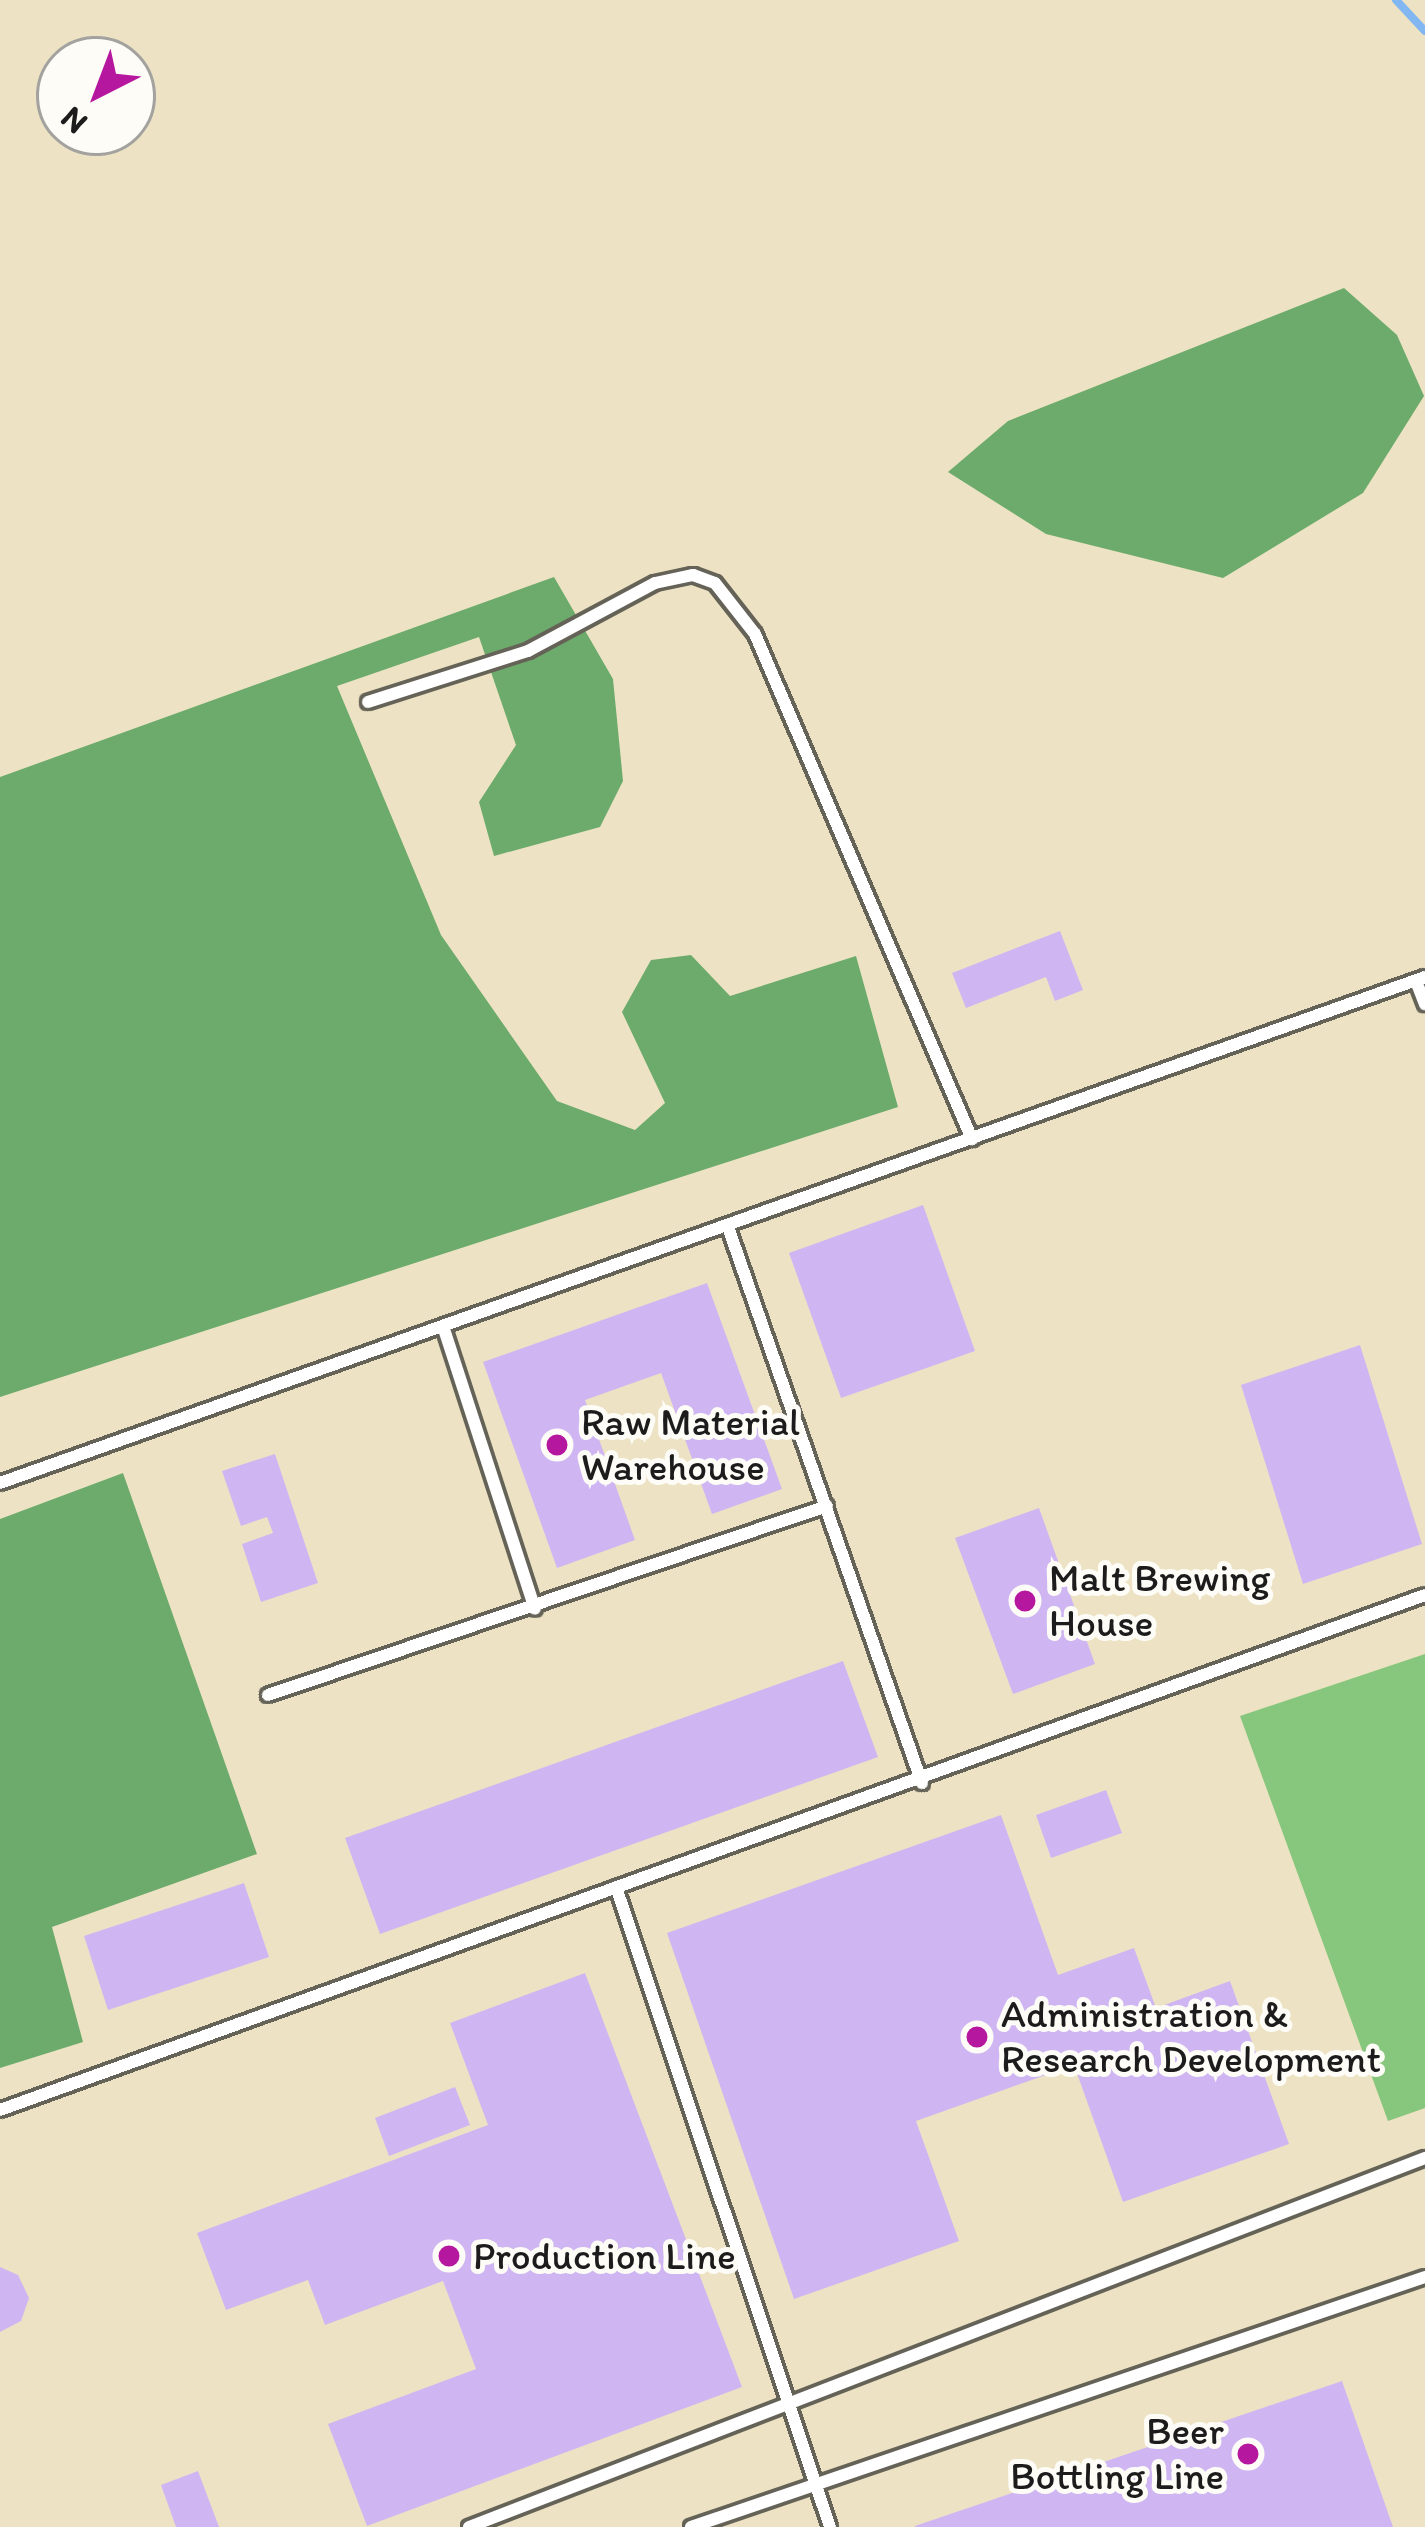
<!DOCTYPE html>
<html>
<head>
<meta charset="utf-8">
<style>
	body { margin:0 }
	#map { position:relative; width:1425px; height:2527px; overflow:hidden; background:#ede3c4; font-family:Itim,sans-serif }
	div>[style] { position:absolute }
	.green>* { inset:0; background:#87c67d }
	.forest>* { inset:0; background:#6dab6c }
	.stream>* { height:8px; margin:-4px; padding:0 4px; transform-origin:4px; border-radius:4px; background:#82b7f1 }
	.building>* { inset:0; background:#cfb6f2 }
	.roads { filter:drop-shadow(3px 0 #656257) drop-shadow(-3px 0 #656257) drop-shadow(0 3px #656257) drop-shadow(0 -3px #656257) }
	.lane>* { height:12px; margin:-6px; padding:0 6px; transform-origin:6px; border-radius:6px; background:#fff }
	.dots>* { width:33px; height:33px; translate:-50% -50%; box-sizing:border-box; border:6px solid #fdfcf7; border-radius:50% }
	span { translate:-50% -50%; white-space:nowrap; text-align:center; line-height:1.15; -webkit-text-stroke:10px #fdfcf7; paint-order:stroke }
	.poi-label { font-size:39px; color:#1c1c1c }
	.left { translate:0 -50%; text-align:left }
	.right { translate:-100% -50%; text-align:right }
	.north { position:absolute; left:36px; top:36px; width:120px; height:120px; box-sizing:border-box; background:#fdfcf7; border:3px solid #a3a29f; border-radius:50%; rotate:222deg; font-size:33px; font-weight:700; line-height:48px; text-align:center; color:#1c1c1c }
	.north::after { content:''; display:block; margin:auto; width:42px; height:54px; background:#b5179e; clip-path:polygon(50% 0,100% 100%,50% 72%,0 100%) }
</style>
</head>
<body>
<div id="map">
	<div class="green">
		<i style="clip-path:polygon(1425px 1654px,1425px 2108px,1388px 2121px,1240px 1716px)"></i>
	</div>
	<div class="forest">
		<i style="clip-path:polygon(1344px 288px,1397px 335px,1424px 396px,1363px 493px,1223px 578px,1046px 534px,948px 472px,1008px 421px)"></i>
		<i style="clip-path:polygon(554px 577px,613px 679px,623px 781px,600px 827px,494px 856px,479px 802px,516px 745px,479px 637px,337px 686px,441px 935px,557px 1101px,635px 1130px,665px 1103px,622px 1012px,651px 960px,691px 955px,730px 996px,856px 956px,898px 1107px,0 1397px,0 777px)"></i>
		<i style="clip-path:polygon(123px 1473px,257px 1854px,52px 1927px,83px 2042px,0 2068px,0 1519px)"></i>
	</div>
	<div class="stream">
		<i style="left:1396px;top:0;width:42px;rotate:46.9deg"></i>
	</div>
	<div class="building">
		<i style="clip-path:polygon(1060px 931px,1083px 990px,1055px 1001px,1046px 977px,966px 1008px,952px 973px)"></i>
		<i style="clip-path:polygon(923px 1205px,975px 1351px,841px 1398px,789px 1253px)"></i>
		<i style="clip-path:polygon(707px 1283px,782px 1489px,712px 1514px,661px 1373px,585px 1400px,635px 1540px,557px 1568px,483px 1362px)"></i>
		<i style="clip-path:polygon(1360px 1345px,1422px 1544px,1303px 1584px,1241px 1385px)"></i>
		<i style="clip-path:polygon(275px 1454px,318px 1583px,261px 1602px,242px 1544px,273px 1533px,267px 1517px,241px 1526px,222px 1471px)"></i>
		<i style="clip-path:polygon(1039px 1508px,1095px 1664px,1013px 1694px,955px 1538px)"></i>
		<i style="clip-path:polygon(843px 1661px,878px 1757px,380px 1934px,345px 1838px)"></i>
		<i style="clip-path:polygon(1106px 1790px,1122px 1833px,1051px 1858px,1036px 1815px)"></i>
		<i style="clip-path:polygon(1001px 1815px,1058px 1975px,1134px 1948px,1156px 2008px,1230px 1981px,1289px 2144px,1123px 2202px,1074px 2065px,916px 2121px,959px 2241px,794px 2299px,667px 1933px)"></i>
		<i style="clip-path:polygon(244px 1883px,269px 1957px,108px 2010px,84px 1936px)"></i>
		<i style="clip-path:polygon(585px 1973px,742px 2387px,367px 2526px,328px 2424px,476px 2369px,443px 2281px,325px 2325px,308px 2280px,226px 2310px,197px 2233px,488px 2125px,450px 2023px)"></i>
		<i style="clip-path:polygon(455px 2087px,470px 2125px,389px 2156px,375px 2118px)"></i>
		<i style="clip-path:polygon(0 2267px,18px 2275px,29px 2298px,21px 2321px,0 2332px)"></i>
		<i style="clip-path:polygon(1342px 2381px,1393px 2527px,915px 2527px,915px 2526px)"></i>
		<i style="clip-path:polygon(198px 2471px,219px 2527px,176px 2527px,161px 2485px)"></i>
	</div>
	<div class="roads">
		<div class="lane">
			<i style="left:368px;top:702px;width:168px;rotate:-17.7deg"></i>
			<i style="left:528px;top:651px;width:144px;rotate:-28.2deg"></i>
			<i style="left:655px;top:583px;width:39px;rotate:-12deg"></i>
			<i style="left:693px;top:575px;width:23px;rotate:20deg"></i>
			<i style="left:715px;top:583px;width:65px;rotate:51.9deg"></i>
			<i style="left:755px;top:634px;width:550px;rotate:66.75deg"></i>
			<i style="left:1416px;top:981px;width:25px;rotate:69deg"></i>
			<i style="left:728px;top:1227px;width:589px;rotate:70.77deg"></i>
			<i style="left:444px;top:1329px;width:294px;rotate:72deg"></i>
			<i style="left:0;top:1483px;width:1512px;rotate:-19.55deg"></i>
			<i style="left:268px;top:1695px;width:590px;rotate:-18.68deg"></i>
			<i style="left:616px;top:1887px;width:675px;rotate:71.51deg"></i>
			<i style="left:0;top:2110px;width:1515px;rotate:-19.87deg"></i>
			<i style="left:469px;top:2527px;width:1025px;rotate:-21.11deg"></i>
			<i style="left:691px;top:2527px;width:775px;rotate:-18.81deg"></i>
		</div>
	</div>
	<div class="dots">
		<i style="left:557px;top:1445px;background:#b5179e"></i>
		<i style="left:1025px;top:1601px;background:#b5179e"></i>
		<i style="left:977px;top:2037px;background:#b5179e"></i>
		<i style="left:449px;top:2256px;background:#b5179e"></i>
		<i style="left:1248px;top:2454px;background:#b5179e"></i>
	</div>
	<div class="poi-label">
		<span class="left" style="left:581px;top:1445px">Raw Material<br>Warehouse</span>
		<span class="left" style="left:1049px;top:1601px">Malt Brewing<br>House</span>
		<span class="left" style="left:1001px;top:2037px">Administration &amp;<br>Research Development</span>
		<span class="left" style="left:473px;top:2256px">Production Line</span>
		<span class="right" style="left:1224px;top:2454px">Beer<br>Bottling Line</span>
	</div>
	<div class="north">N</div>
</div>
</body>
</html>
